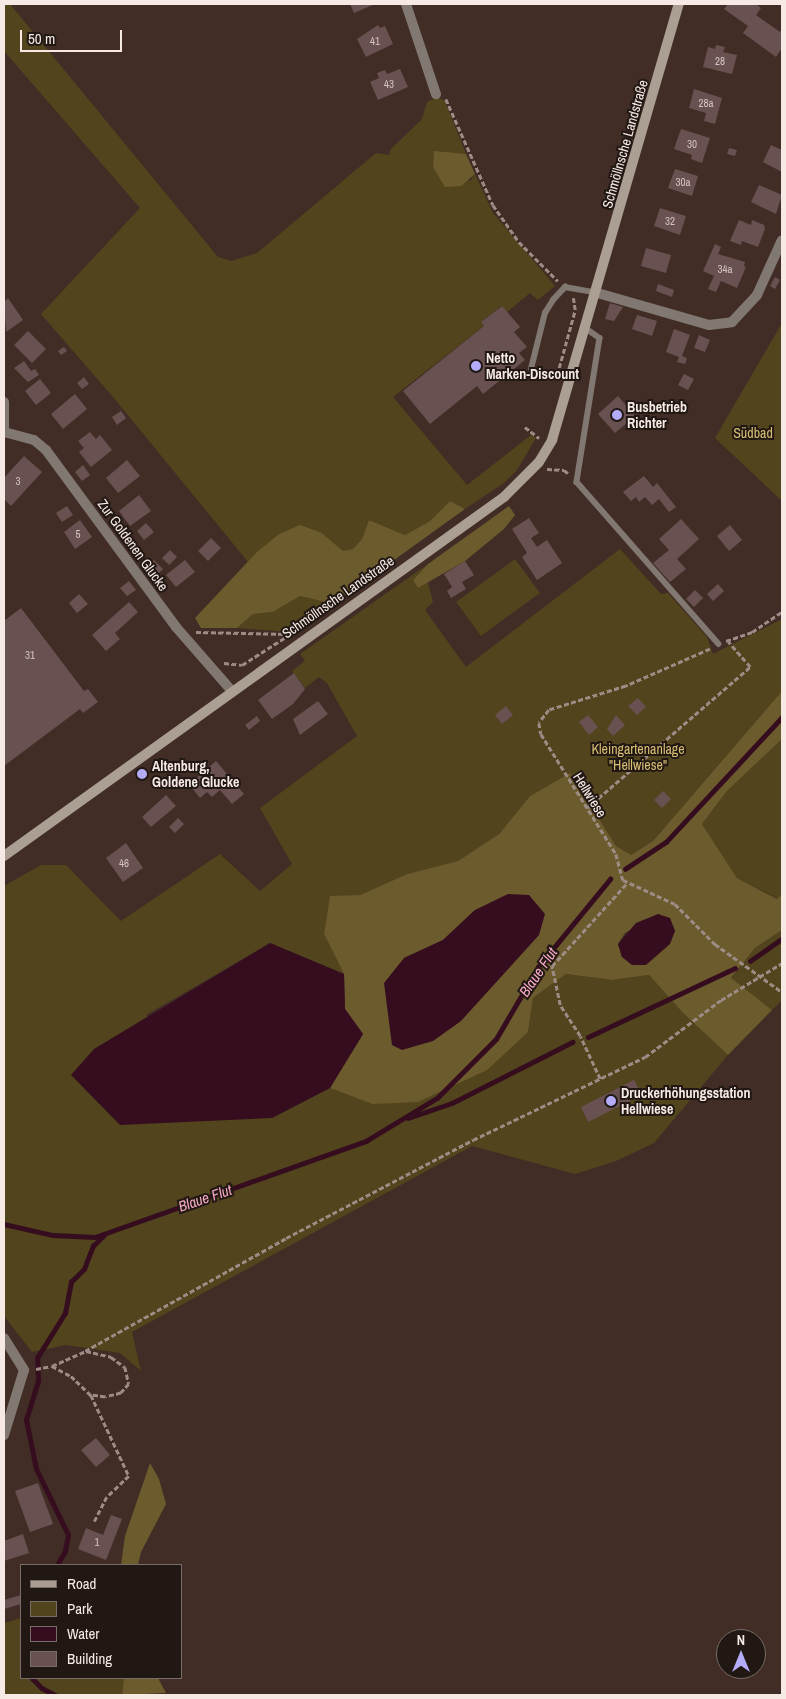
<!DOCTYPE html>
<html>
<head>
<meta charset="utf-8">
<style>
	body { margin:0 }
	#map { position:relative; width:786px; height:1699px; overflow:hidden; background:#412d25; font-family:"Archivo Narrow",sans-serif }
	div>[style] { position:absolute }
	.green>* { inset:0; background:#52441c }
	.forest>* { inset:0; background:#6c5b2d }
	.water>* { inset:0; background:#360d1f }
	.stream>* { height:4.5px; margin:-2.25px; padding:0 2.25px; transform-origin:2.25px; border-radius:2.25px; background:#360d1f }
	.building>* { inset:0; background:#6a5151 }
	.path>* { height:2.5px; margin-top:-1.25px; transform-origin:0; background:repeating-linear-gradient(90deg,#9c8c85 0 5px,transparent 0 7.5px) }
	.lane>* { height:5.5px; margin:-2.75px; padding:0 2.75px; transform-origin:2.75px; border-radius:2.75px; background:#807871 }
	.street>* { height:10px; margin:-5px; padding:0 5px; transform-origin:5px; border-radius:5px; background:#807871 }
	.secondary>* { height:10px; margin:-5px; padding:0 5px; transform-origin:5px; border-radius:5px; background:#ab9f93 }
	.dots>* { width:14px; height:14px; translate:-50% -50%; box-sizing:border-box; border:2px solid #211814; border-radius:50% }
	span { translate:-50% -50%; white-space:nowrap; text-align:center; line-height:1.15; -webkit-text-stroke:4px #211814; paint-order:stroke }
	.number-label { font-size:11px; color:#d4c4bf }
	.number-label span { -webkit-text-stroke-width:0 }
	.street-label { font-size:14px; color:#f7eae4 }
	.poi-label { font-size:14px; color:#f7eae4; font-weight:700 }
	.left { translate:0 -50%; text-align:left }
	.park-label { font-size:14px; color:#d9be74 }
	.water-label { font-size:15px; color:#f8a9c4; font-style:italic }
	.frame { position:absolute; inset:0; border:5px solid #f7eae4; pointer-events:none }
	.legend { position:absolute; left:20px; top:1564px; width:162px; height:115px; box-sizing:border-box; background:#211814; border:1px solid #776c67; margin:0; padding:6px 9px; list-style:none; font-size:15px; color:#f7eae4 }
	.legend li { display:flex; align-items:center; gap:10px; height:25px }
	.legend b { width:25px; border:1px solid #776c67 }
	.north { position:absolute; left:716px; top:1629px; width:50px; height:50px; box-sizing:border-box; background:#211814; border:1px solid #776c67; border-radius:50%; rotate:0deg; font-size:14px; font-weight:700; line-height:20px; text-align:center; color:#f7eae4 }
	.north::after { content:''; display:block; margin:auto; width:18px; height:22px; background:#b4acf9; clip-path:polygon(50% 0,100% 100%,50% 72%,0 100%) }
	.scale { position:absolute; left:20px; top:30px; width:102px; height:22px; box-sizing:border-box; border:2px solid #f7eae4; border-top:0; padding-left:6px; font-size:15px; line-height:18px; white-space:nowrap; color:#f7eae4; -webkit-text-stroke:4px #211814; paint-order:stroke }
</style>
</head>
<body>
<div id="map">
	<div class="green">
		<i style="clip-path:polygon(4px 4px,10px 4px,218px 257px,231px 261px,257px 253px,376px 153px,389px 155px,390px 150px,422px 119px,427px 102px,437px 97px,445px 101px,466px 154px,434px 152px,470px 181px,475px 174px,493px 213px,555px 286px,538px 300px,530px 293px,507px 312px,501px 306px,481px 322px,484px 326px,393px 397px,467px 485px,531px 435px,536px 438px,517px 470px,504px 483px,465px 509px,450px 501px,430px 521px,405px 535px,369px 520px,362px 539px,353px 549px,343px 551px,322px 533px,279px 534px,248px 562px,113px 397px,41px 314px,140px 208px,4px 51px)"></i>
		<i style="clip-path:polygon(782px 323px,782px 501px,715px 438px)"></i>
		<i style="clip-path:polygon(620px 549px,661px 594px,668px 593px,707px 637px,713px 654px,782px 619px,782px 691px,653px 841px,631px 855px,616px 846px,570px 773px,530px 796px,499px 834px,458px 861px,407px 874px,360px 895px,330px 897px,324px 934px,344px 974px,270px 943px,146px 1015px,272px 1118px,330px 1088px,372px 1104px,528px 1032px,533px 998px,566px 974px,612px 980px,649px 975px,683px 1013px,728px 1055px,654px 1143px,616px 1161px,575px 1174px,472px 1146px,132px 1332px,141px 1371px,120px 1353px,66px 1345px,32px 1352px,4px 1316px,4px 886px,41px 865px,66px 865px,121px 921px,220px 854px,260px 891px,292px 864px,260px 808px,357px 736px,327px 683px,319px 677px,305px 688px,292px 671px,305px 661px,300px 654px,428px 564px,413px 580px,418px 588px,428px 582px,433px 602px,425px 610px,466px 667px)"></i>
		<i style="clip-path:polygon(515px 559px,540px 593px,481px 636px,456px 602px)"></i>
		<i style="clip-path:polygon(300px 596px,333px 604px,290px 632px,237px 628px,253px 614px,273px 612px)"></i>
		<i style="clip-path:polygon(782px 739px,782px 894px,778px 899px,737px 878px,702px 824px,727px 791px)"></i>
		<i style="clip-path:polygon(782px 930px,782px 1000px,772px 1010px,731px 979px,755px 948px)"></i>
		<i style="clip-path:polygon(21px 1618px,21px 1678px,124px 1678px,122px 1695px,4px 1695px,4px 1623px)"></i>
	</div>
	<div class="forest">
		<i style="clip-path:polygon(434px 151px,466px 154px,475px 174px,461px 186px,445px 187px,433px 167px)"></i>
		<i style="clip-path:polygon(450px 501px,465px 509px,333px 604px,300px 596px,273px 612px,253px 614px,237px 628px,201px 628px,195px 618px,257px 552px,279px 534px,300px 525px,322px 533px,343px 551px,353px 549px,362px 539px,369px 520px,405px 535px,430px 521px)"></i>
		<i style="clip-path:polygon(509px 506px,515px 515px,504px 529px,465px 561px,418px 588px,413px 580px,428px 564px)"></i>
		<i style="clip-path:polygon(evenodd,782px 691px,782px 739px,727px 791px,702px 824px,737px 878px,777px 899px,782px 894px,782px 930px,755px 948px,731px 978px,772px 1010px,728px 1055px,683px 1013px,649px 975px,612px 980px,566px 974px,533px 998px,528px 1032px,487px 1070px,418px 1102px,372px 1104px,330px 1088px,363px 1034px,345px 1009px,344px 974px,324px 934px,330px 896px,360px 895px,407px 874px,458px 861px,499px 834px,530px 796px,570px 773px,616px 846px,631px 855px,653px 841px,782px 691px,475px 910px,392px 1044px,404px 958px,443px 940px,475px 910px,782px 691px,658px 914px,670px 919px,675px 931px,622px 957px,618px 944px,625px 933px,658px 914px)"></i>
		<i style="clip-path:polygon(150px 1463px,159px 1479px,166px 1504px,141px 1552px,138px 1565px,121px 1565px,125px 1536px)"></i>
		<i style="clip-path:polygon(124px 1678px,158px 1678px,166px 1693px,122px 1695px)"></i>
	</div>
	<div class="water">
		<i style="clip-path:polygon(508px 894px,529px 895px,545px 914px,539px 935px,461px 1021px,433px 1041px,402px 1050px,392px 1045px,384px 983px,404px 958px,443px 940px,475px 910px)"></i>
		<i style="clip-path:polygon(658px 914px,670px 918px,675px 931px,670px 944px,646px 965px,632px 965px,622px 957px,618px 944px,636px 923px)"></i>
		<i style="clip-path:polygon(270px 943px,344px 974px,345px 1009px,363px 1034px,330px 1088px,272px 1118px,120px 1125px,71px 1075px,94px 1049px)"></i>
	</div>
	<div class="stream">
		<i style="left:625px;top:869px;width:49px;rotate:-33.4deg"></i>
		<i style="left:666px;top:842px;width:171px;rotate:-47.1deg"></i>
		<i style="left:750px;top:961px;width:39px;rotate:-35deg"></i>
		<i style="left:588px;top:1037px;width:162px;rotate:-25.1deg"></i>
		<i style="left:408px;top:1118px;width:46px;rotate:-18.8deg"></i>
		<i style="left:452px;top:1103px;width:135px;rotate:-26.9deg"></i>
		<i style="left:4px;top:1224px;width:50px;rotate:12.7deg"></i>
		<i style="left:53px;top:1235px;width:42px;rotate:2.7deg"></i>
		<i style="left:95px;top:1237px;width:288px;rotate:-19.5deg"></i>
		<i style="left:366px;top:1141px;width:83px;rotate:-31.2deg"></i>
		<i style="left:437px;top:1098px;width:83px;rotate:-45deg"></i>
		<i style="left:496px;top:1039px;width:83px;rotate:-59.7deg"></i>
		<i style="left:538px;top:967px;width:114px;rotate:-50.7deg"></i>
		<i style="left:57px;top:1565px;width:16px;rotate:-60deg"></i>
		<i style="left:65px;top:1551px;width:16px;rotate:-79deg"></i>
		<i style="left:68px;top:1535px;width:73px;rotate:-115.9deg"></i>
		<i style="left:36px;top:1469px;width:50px;rotate:-101.5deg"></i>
		<i style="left:26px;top:1420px;width:41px;rotate:-72.9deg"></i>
		<i style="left:38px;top:1381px;width:23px;rotate:-92deg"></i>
		<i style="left:37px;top:1358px;width:53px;rotate:-58.1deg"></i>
		<i style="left:65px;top:1313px;width:32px;rotate:-79deg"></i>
		<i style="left:71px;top:1282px;width:18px;rotate:-45deg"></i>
		<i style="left:84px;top:1269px;width:25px;rotate:-69deg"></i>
		<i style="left:93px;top:1246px;width:16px;rotate:-45deg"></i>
		<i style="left:32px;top:1678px;width:14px;rotate:45deg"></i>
		<i style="left:42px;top:1688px;width:15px;rotate:28deg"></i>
	</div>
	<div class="building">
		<i style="clip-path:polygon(350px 4px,375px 4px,354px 13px)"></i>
		<i style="clip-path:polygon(728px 4px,756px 4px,761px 8px,756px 15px,780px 32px,782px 29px,782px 48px,776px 57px,743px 33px,748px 26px,724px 9px)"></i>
		<i style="clip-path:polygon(378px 25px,380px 28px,385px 26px,393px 44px,366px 57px,357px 39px)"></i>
		<i style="clip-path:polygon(716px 45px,725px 47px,723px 52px,737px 55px,732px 74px,703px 67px,708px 47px,715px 49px)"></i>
		<i style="clip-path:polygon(400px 69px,408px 87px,378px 100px,370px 82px,379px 78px,377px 73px,385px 70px,387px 74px)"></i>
		<i style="clip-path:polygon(694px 89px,722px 98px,715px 124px,704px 121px,706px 113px,689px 108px)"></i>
		<i style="clip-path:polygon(681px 129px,710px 138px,702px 163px,691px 159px,692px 155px,674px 149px)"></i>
		<i style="clip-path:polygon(771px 145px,782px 150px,782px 172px,763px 162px)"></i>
		<i style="clip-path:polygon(729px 148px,737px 150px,735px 156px,727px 154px)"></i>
		<i style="clip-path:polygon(675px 169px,698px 176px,692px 196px,668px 188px)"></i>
		<i style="clip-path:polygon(759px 185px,782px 195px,776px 214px,751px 202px)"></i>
		<i style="clip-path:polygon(660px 208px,686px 216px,680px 235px,654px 226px)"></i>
		<i style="clip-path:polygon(739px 220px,751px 225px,752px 220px,764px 225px,765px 229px,758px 247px,742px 241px,741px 245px,730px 241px)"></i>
		<i style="clip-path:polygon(715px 244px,721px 247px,718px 254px,745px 262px,744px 266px,746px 267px,737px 288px,721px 281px,716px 292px,708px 289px,714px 276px,703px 271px)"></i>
		<i style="clip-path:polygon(646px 248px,671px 255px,666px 273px,641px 266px)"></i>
		<i style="clip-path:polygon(775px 277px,780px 280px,775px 289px,770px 286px)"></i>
		<i style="clip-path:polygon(658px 284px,674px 290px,672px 297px,656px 291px)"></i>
		<i style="clip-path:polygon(8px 298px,23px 320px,6px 332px,4px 302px)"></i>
		<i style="clip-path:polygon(610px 303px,623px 307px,614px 321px,605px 319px)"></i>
		<i style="clip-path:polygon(502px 306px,520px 327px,514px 332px,527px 347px,519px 353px,525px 360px,483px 394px,477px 386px,430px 424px,403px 391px,484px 326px,481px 322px)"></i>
		<i style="clip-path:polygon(637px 315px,657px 321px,652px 336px,632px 329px)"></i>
		<i style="clip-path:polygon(674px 329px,690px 335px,682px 356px,687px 358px,685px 364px,677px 362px,679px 357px,666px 352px)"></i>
		<i style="clip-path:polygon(28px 331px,46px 349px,32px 363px,14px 345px)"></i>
		<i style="clip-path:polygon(699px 335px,710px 340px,705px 352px,694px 348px)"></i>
		<i style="clip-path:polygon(64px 347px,67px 351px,61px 355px,58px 351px)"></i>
		<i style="clip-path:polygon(24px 361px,31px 371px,35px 369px,39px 375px,28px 382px,14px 368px)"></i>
		<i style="clip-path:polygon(684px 374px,694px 379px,688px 390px,678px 385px)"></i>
		<i style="clip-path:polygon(84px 377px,89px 384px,82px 389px,77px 383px)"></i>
		<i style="clip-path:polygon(40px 379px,51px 393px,36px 405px,25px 391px)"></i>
		<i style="clip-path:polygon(75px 394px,87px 409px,63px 429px,51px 414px)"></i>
		<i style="clip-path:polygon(618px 396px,635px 416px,615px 433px,598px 414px)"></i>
		<i style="clip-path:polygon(121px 411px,126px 418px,117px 425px,112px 417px)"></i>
		<i style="clip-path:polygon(90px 432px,96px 439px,100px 435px,112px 450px,91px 467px,79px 452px,84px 448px,78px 441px)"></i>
		<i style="clip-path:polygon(24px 456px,42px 472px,11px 506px,4px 499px,4px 478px)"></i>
		<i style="clip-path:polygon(127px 460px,140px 476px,118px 493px,106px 478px)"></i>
		<i style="clip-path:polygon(83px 465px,90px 475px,82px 481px,75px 472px)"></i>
		<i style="clip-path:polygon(644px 476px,653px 487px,657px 483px,676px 507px,669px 512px,659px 499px,652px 505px,645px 497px,639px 502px,636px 497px,631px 501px,623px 492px)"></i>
		<i style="clip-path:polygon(139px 495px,151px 511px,130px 526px,119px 511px)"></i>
		<i style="clip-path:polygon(67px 506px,73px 515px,62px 522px,56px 513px)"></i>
		<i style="clip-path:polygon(529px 518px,539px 533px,531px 538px,537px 547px,547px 540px,562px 563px,537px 580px,522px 557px,527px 553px,512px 529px)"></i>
		<i style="clip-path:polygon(681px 519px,699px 539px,677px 559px,686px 569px,670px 582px,653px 563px,669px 550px,659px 539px)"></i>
		<i style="clip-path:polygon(80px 520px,92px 537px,75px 549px,64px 532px)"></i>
		<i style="clip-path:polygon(146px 523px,154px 532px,144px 540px,137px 531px)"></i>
		<i style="clip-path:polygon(730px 525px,742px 540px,729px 551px,717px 536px)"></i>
		<i style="clip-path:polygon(211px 538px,221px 548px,208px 561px,198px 551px)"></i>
		<i style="clip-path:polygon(170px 550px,177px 557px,169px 565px,162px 558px)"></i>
		<i style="clip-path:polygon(154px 560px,163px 569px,153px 579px,144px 570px)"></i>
		<i style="clip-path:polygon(185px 560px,195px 572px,176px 587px,166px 575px)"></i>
		<i style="clip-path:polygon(465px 561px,474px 575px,462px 582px,466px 589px,451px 598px,447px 591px,452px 587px,444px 574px)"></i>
		<i style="clip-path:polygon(129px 581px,136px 590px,127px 596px,120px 588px)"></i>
		<i style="clip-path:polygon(718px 584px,724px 591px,713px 601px,707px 594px)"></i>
		<i style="clip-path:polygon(695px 590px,703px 598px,694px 607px,686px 599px)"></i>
		<i style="clip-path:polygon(79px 594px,88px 604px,77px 613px,69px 603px)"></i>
		<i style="clip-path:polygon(129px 602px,138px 612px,115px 633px,120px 639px,106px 651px,92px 635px)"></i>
		<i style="clip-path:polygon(21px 608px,84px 691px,88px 689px,98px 702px,83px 713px,80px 709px,4px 766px,4px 621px)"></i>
		<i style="clip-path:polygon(294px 673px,305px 689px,293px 704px,272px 719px,258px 700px)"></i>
		<i style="clip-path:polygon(638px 698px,646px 707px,637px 715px,628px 706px)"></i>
		<i style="clip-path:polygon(318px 701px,328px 714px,300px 735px,293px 719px)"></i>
		<i style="clip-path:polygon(506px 706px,513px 715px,502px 724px,495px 715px)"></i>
		<i style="clip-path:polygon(588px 715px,598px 727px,589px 735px,579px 722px)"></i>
		<i style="clip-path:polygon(616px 715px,625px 725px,613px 736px,607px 729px)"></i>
		<i style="clip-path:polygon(257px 716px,260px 721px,249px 730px,245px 725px)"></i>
		<i style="clip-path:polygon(216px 761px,244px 794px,232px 804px,220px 790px,212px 797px,207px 792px,200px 798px,192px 788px,196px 784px,193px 781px)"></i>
		<i style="clip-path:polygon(663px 791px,671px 799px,662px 808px,654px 800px)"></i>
		<i style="clip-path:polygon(166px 795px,176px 806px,151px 827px,142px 817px)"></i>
		<i style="clip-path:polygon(178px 818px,184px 824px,175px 833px,169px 827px)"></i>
		<i style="clip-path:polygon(126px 843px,143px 868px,123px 882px,106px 858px)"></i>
		<i style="clip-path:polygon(634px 1080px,642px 1095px,588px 1122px,581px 1107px)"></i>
		<i style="clip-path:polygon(96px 1438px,110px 1455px,96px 1467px,81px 1450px)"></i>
		<i style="clip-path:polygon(38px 1483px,53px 1524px,30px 1532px,15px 1491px)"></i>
		<i style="clip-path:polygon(111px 1515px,122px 1519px,106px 1560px,78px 1549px,86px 1528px,103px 1535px)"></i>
		<i style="clip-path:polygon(23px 1534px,29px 1553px,4px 1561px,4px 1541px)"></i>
		<i style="clip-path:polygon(21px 1595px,21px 1604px,4px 1609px,4px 1600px)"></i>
	</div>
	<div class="path">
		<i style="left:446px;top:99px;width:116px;rotate:66.1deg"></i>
		<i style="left:493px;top:205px;width:45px;rotate:54.9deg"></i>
		<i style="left:519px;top:242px;width:55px;rotate:45deg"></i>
		<i style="left:543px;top:371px;width:15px;rotate:16deg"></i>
		<i style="left:557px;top:375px;width:67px;rotate:-74.5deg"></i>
		<i style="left:575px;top:310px;width:12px;rotate:-99deg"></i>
		<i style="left:525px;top:427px;width:18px;rotate:38deg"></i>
		<i style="left:547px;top:469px;width:17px;rotate:3deg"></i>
		<i style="left:564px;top:470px;width:6px;rotate:39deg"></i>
		<i style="left:196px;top:632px;width:94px;rotate:1.2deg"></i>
		<i style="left:726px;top:641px;width:28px;rotate:-19deg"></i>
		<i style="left:752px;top:632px;width:36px;rotate:-34deg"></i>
		<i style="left:710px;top:649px;width:92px;rotate:156.2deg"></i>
		<i style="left:626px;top:686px;width:81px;rotate:162.7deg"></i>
		<i style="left:549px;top:710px;width:16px;rotate:128deg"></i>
		<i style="left:539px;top:723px;width:11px;rotate:80deg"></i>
		<i style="left:541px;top:734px;width:142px;rotate:58deg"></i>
		<i style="left:616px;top:854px;width:27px;rotate:75deg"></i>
		<i style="left:623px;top:880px;width:57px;rotate:24.8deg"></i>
		<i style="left:675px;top:904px;width:57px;rotate:45deg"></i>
		<i style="left:715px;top:944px;width:82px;rotate:35.6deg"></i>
		<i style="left:224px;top:663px;width:18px;rotate:6deg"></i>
		<i style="left:242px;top:665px;width:56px;rotate:-32.6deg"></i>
		<i style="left:587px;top:808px;width:216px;rotate:-40.9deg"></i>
		<i style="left:750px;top:667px;width:33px;rotate:-131deg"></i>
		<i style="left:600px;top:1079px;width:47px;rotate:-114.9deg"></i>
		<i style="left:580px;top:1036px;width:37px;rotate:-123deg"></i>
		<i style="left:560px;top:1005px;width:40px;rotate:-102deg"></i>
		<i style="left:552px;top:966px;width:110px;rotate:-47.9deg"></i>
		<i style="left:86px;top:1351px;width:26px;rotate:13deg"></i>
		<i style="left:111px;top:1357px;width:17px;rotate:36deg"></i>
		<i style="left:125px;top:1367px;width:17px;rotate:77deg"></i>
		<i style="left:129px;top:1384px;width:12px;rotate:132deg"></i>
		<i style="left:121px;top:1393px;width:16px;rotate:166deg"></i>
		<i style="left:105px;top:1397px;width:14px;rotate:-172deg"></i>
		<i style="left:52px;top:1366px;width:21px;rotate:28deg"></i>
		<i style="left:71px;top:1376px;width:28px;rotate:44deg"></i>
		<i style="left:91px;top:1395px;width:89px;rotate:64.9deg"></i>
		<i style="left:129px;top:1476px;width:30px;rotate:136deg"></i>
		<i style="left:107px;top:1497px;width:28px;rotate:117deg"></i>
		<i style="left:36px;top:1369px;width:16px;rotate:-11deg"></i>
		<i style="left:52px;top:1366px;width:36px;rotate:-24deg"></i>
		<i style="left:85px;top:1351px;width:231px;rotate:-29.3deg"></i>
		<i style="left:286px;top:1238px;width:211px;rotate:-27.7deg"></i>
		<i style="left:473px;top:1140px;width:191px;rotate:-25.8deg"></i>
		<i style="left:645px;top:1057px;width:95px;rotate:-36.9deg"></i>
		<i style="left:721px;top:1000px;width:71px;rotate:-31.2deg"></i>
	</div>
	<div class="lane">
		<i style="left:584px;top:327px;width:19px;rotate:35deg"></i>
		<i style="left:600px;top:338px;width:146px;rotate:99.1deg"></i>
		<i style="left:577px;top:482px;width:215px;rotate:48.8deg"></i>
		<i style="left:531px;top:369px;width:58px;rotate:-76deg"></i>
		<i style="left:545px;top:313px;width:15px;rotate:-58deg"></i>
		<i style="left:553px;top:300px;width:18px;rotate:-47deg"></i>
		<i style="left:565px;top:287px;width:29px;rotate:10deg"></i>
	</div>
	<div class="street">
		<i style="left:406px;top:4px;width:95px;rotate:71.6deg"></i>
		<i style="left:594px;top:292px;width:120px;rotate:16deg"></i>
		<i style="left:709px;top:325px;width:23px;rotate:-7deg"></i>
		<i style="left:732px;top:322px;width:37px;rotate:-47deg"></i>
		<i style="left:757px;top:295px;width:60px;rotate:-65.6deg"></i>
		<i style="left:4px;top:402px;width:30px;rotate:90deg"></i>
		<i style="left:4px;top:432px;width:31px;rotate:15deg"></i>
		<i style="left:34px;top:440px;width:16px;rotate:40deg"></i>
		<i style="left:46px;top:450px;width:220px;rotate:53.7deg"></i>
		<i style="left:176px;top:627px;width:84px;rotate:48.9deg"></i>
		<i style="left:4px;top:1338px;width:38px;rotate:58deg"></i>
		<i style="left:24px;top:1370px;width:68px;rotate:107.1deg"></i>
	</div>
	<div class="secondary">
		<i style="left:4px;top:856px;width:616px;rotate:-35.68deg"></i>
		<i style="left:504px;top:497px;width:49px;rotate:-45deg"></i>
		<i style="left:539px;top:462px;width:26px;rotate:-59deg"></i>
		<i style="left:552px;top:440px;width:454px;rotate:-73.8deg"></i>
	</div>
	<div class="dots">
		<i style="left:476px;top:366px;background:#b4acf9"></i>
		<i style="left:617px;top:415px;background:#b4acf9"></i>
		<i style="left:142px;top:774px;background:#b4acf9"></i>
		<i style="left:611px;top:1101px;background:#b4acf9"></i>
	</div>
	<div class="number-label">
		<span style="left:375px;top:41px">41</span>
		<span style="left:720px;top:61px">28</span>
		<span style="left:389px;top:84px">43</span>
		<span style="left:706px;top:103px">28a</span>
		<span style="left:692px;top:144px">30</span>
		<span style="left:683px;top:182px">30a</span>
		<span style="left:670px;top:221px">32</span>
		<span style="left:725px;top:269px">34a</span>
		<span style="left:18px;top:481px">3</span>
		<span style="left:78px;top:534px">5</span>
		<span style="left:30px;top:655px">31</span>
		<span style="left:124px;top:863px">46</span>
		<span style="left:97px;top:1542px">1</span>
	</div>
	<div class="street-label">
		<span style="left:625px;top:144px;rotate:-74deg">Schmöllnsche Landstraße</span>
		<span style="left:133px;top:545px;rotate:54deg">Zur Goldenen Glucke</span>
		<span style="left:338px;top:597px;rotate:-35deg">Schmöllnsche Landstraße</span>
		<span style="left:590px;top:795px;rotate:58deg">Hellwiese</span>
	</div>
	<div class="poi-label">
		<span class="left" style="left:486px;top:366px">Netto<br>Marken-Discount</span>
		<span class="left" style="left:627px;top:415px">Busbetrieb<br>Richter</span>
		<span class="left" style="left:152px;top:774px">Altenburg,<br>Goldene Glucke</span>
		<span class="left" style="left:621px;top:1101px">Druckerhöhungsstation<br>Hellwiese</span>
	</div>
	<div class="park-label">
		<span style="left:753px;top:433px">Südbad</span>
		<span style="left:638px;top:757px">Kleingartenanlage<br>"Hellwiese"</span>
	</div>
	<div class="water-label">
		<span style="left:538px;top:972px;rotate:-56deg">Blaue Flut</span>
		<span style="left:205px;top:1198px;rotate:-19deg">Blaue Flut</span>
	</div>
	<div class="frame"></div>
	<ul class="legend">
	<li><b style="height:6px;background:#ab9f93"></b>Road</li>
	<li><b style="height:14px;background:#52441c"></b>Park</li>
	<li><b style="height:14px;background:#360d1f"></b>Water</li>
	<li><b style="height:14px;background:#6a5151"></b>Building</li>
	</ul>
	<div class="north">N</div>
	<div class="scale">50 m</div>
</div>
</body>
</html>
